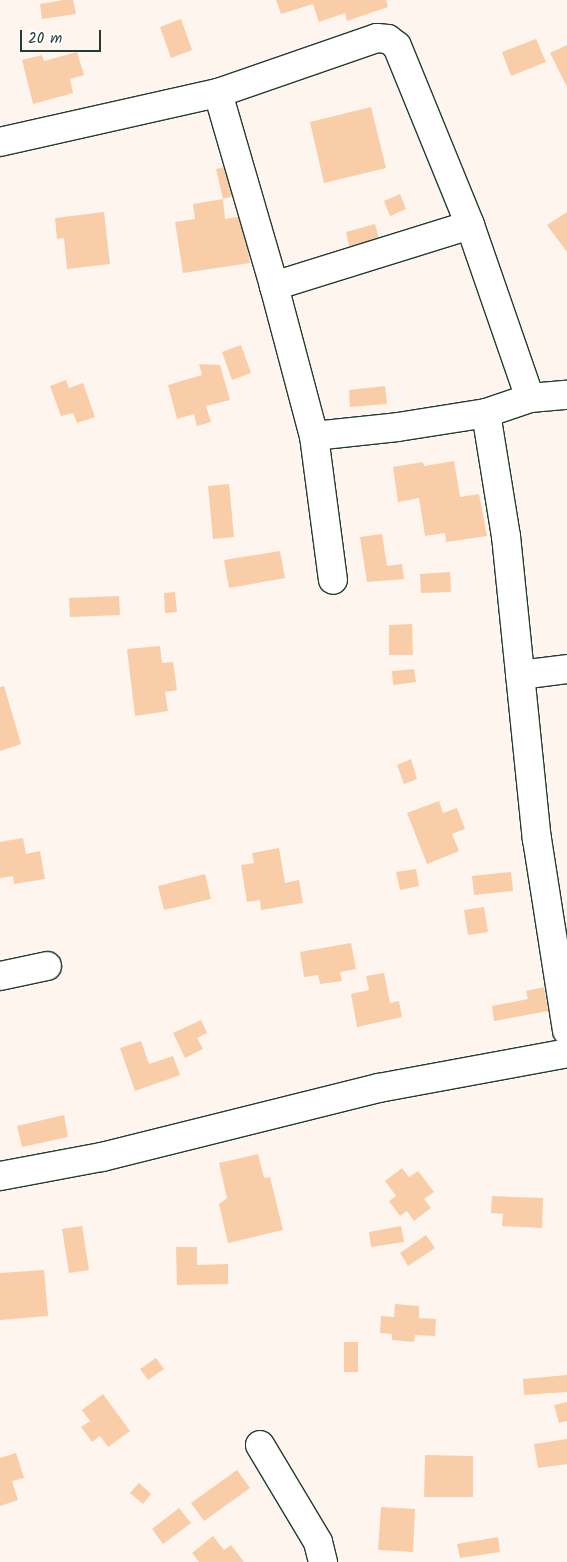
<!DOCTYPE html>
<html>
<head>
<meta charset="utf-8">
<style>
	body { margin:0 }
	#map { position:relative; width:567px; height:1562px; overflow:hidden; background:#fef5ee; font-family:Kalam,sans-serif }
	div>[style] { position:absolute }
	.building>* { inset:0; background:#facda9 }
	.roads { filter:drop-shadow(1px 0 #1f3d34) drop-shadow(-1px 0 #1f3d34) drop-shadow(0 1px #1f3d34) drop-shadow(0 -1px #1f3d34) }
	.minor>* { height:28px; margin:-14px; padding:0 14px; transform-origin:14px; border-radius:14px; background:#fff }
	span { translate:-50% -50%; white-space:nowrap; text-align:center; line-height:1.15; -webkit-text-stroke:4.5px #fff; paint-order:stroke }
	.scale { position:absolute; left:20px; top:30px; width:81px; height:22px; box-sizing:border-box; border:2px solid #1f3d34; border-top:0; padding-left:6px; font-size:15px; line-height:18px; white-space:nowrap; color:#1f3d34; -webkit-text-stroke:4px #fff; paint-order:stroke }
</style>
</head>
<body>
<div id="map">
	<div class="building">
		<i style="clip-path:polygon(63px 0,73px 0,76px 14px,42px 19px,40px 4px)"></i>
		<i style="clip-path:polygon(276px 0,386px 0,388px 7px,347px 21px,345px 13px,319px 22px,313px 4px,281px 14px)"></i>
		<i style="clip-path:polygon(181px 19px,192px 50px,171px 58px,160px 27px)"></i>
		<i style="clip-path:polygon(536px 39px,546px 62px,511px 76px,502px 52px)"></i>
		<i style="clip-path:polygon(567px 45px,567px 87px,550px 53px)"></i>
		<i style="clip-path:polygon(77px 52px,84px 75px,70px 79px,73px 93px,33px 104px,22px 60px,42px 55px,44px 61px)"></i>
		<i style="clip-path:polygon(371px 107px,386px 168px,324px 183px,310px 122px)"></i>
		<i style="clip-path:polygon(230px 166px,237px 195px,223px 199px,216px 169px)"></i>
		<i style="clip-path:polygon(400px 194px,406px 209px,390px 216px,384px 201px)"></i>
		<i style="clip-path:polygon(223px 199px,225px 219px,242px 216px,250px 263px,183px 273px,175px 222px,195px 219px,193px 204px)"></i>
		<i style="clip-path:polygon(104px 212px,110px 264px,67px 269px,64px 238px,57px 239px,55px 218px)"></i>
		<i style="clip-path:polygon(567px 212px,567px 252px,547px 225px)"></i>
		<i style="clip-path:polygon(375px 224px,380px 242px,350px 250px,346px 232px)"></i>
		<i style="clip-path:polygon(241px 345px,251px 373px,232px 380px,222px 352px)"></i>
		<i style="clip-path:polygon(199px 364px,220px 365px,230px 400px,206px 406px,211px 422px,197px 426px,194px 414px,177px 419px,168px 385px,202px 375px)"></i>
		<i style="clip-path:polygon(66px 380px,69px 388px,83px 383px,95px 417px,77px 423px,73px 413px,61px 416px,50px 386px)"></i>
		<i style="clip-path:polygon(385px 386px,387px 404px,350px 407px,349px 390px)"></i>
		<i style="clip-path:polygon(454px 461px,460px 497px,479px 494px,487px 536px,446px 542px,445px 533px,425px 536px,419px 498px,398px 502px,393px 467px,423px 462px,424px 466px)"></i>
		<i style="clip-path:polygon(229px 484px,234px 537px,213px 539px,208px 486px)"></i>
		<i style="clip-path:polygon(382px 534px,387px 566px,402px 564px,404px 579px,367px 582px,360px 537px)"></i>
		<i style="clip-path:polygon(280px 551px,285px 578px,229px 588px,224px 560px)"></i>
		<i style="clip-path:polygon(450px 572px,451px 592px,421px 593px,420px 574px)"></i>
		<i style="clip-path:polygon(175px 592px,177px 612px,165px 613px,164px 593px)"></i>
		<i style="clip-path:polygon(119px 596px,120px 615px,70px 617px,69px 598px)"></i>
		<i style="clip-path:polygon(412px 624px,413px 655px,389px 655px,389px 625px)"></i>
		<i style="clip-path:polygon(160px 646px,162px 663px,173px 662px,177px 690px,165px 692px,168px 711px,135px 716px,127px 649px)"></i>
		<i style="clip-path:polygon(414px 669px,416px 682px,393px 685px,392px 671px)"></i>
		<i style="clip-path:polygon(4px 686px,21px 744px,0 751px,0 687px)"></i>
		<i style="clip-path:polygon(411px 759px,417px 779px,404px 784px,397px 765px)"></i>
		<i style="clip-path:polygon(439px 801px,443px 813px,457px 808px,465px 829px,452px 834px,459px 851px,427px 864px,407px 813px)"></i>
		<i style="clip-path:polygon(23px 838px,26px 854px,40px 851px,45px 879px,14px 884px,13px 876px,0 878px,0 842px)"></i>
		<i style="clip-path:polygon(279px 848px,285px 883px,299px 880px,303px 903px,261px 910px,260px 900px,247px 902px,241px 865px,254px 863px,252px 853px)"></i>
		<i style="clip-path:polygon(416px 869px,419px 886px,400px 890px,396px 872px)"></i>
		<i style="clip-path:polygon(511px 872px,513px 891px,474px 895px,472px 876px)"></i>
		<i style="clip-path:polygon(205px 874px,211px 899px,164px 910px,158px 886px)"></i>
		<i style="clip-path:polygon(484px 907px,488px 932px,468px 935px,464px 910px)"></i>
		<i style="clip-path:polygon(351px 943px,356px 969px,340px 972px,342px 981px,320px 984px,318px 975px,304px 977px,300px 952px)"></i>
		<i style="clip-path:polygon(384px 973px,390px 1003px,399px 1001px,402px 1017px,357px 1027px,351px 994px,369px 990px,366px 976px)"></i>
		<i style="clip-path:polygon(544px 987px,548px 1011px,494px 1021px,492px 1006px,528px 999px,526px 991px)"></i>
		<i style="clip-path:polygon(201px 1020px,207px 1033px,197px 1038px,203px 1049px,185px 1058px,173px 1033px)"></i>
		<i style="clip-path:polygon(141px 1041px,149px 1064px,173px 1056px,180px 1075px,135px 1091px,120px 1048px)"></i>
		<i style="clip-path:polygon(64px 1115px,68px 1137px,22px 1147px,17px 1126px)"></i>
		<i style="clip-path:polygon(258px 1154px,264px 1178px,270px 1177px,283px 1230px,228px 1243px,219px 1204px,227px 1198px,219px 1163px)"></i>
		<i style="clip-path:polygon(402px 1168px,409px 1177px,418px 1171px,434px 1192px,424px 1199px,431px 1208px,414px 1221px,407px 1211px,400px 1216px,389px 1201px,396px 1196px,385px 1181px)"></i>
		<i style="clip-path:polygon(492px 1196px,543px 1198px,542px 1228px,502px 1226px,503px 1214px,491px 1213px)"></i>
		<i style="clip-path:polygon(82px 1226px,89px 1270px,69px 1273px,62px 1229px)"></i>
		<i style="clip-path:polygon(401px 1226px,404px 1242px,371px 1247px,369px 1232px)"></i>
		<i style="clip-path:polygon(426px 1235px,435px 1248px,408px 1266px,400px 1253px)"></i>
		<i style="clip-path:polygon(176px 1247px,197px 1247px,197px 1265px,228px 1264px,228px 1284px,177px 1285px)"></i>
		<i style="clip-path:polygon(44px 1270px,48px 1316px,0 1320px,0 1273px)"></i>
		<i style="clip-path:polygon(395px 1304px,419px 1306px,419px 1318px,436px 1319px,435px 1336px,415px 1335px,414px 1342px,392px 1340px,392px 1334px,380px 1333px,381px 1316px,394px 1317px)"></i>
		<i style="clip-path:polygon(344px 1342px,358px 1342px,358px 1372px,344px 1372px)"></i>
		<i style="clip-path:polygon(156px 1358px,164px 1369px,148px 1380px,140px 1369px)"></i>
		<i style="clip-path:polygon(567px 1375px,567px 1392px,524px 1395px,523px 1379px)"></i>
		<i style="clip-path:polygon(103px 1394px,130px 1431px,108px 1447px,100px 1436px,92px 1442px,81px 1427px,90px 1421px,82px 1410px)"></i>
		<i style="clip-path:polygon(567px 1402px,567px 1421px,559px 1423px,554px 1405px)"></i>
		<i style="clip-path:polygon(567px 1439px,567px 1464px,538px 1468px,534px 1444px)"></i>
		<i style="clip-path:polygon(16px 1453px,24px 1478px,12px 1481px,18px 1500px,0 1506px,0 1458px)"></i>
		<i style="clip-path:polygon(425px 1455px,473px 1456px,473px 1497px,424px 1497px)"></i>
		<i style="clip-path:polygon(237px 1470px,250px 1488px,204px 1521px,191px 1503px)"></i>
		<i style="clip-path:polygon(139px 1483px,151px 1494px,143px 1504px,130px 1493px)"></i>
		<i style="clip-path:polygon(381px 1507px,415px 1509px,413px 1552px,378px 1550px)"></i>
		<i style="clip-path:polygon(179px 1508px,191px 1523px,163px 1544px,152px 1529px)"></i>
		<i style="clip-path:polygon(213px 1536px,224px 1550px,231px 1545px,244px 1562px,199px 1562px,192px 1553px)"></i>
		<i style="clip-path:polygon(498px 1537px,500px 1552px,460px 1558px,457px 1544px)"></i>
	</div>
	<div class="roads">
		<div class="minor">
			<i style="left:218px;top:93px;width:201px;rotate:73.8deg"></i>
			<i style="left:274px;top:286px;width:155px;rotate:75.1deg"></i>
			<i style="left:314px;top:436px;width:145px;rotate:82.5deg"></i>
			<i style="left:0;top:142px;width:223px;rotate:-12.7deg"></i>
			<i style="left:218px;top:93px;width:168px;rotate:-19.1deg"></i>
			<i style="left:377px;top:38px;width:11px;rotate:5deg"></i>
			<i style="left:388px;top:39px;width:11px;rotate:38deg"></i>
			<i style="left:397px;top:46px;width:193px;rotate:67.8deg"></i>
			<i style="left:470px;top:225px;width:183px;rotate:70.9deg"></i>
			<i style="left:274px;top:286px;width:205px;rotate:-17.3deg"></i>
			<i style="left:486px;top:413px;width:125px;rotate:80.8deg"></i>
			<i style="left:506px;top:536px;width:305px;rotate:84.2deg"></i>
			<i style="left:537px;top:839px;width:194px;rotate:81.1deg"></i>
			<i style="left:314px;top:436px;width:84px;rotate:-6.1deg"></i>
			<i style="left:398px;top:427px;width:89px;rotate:-9deg"></i>
			<i style="left:486px;top:413px;width:46px;rotate:-18.8deg"></i>
			<i style="left:530px;top:398px;width:37px;rotate:-5deg"></i>
			<i style="left:520px;top:675px;width:47px;rotate:-7.3deg"></i>
			<i style="left:0;top:976px;width:48px;rotate:-12deg"></i>
			<i style="left:0;top:1176px;width:104px;rotate:-10.6deg"></i>
			<i style="left:102px;top:1157px;width:285px;rotate:-14deg"></i>
			<i style="left:379px;top:1088px;width:191px;rotate:-10.5deg"></i>
			<i style="left:260px;top:1445px;width:113px;rotate:59.1deg"></i>
			<i style="left:318px;top:1542px;width:21px;rotate:76deg"></i>
		</div>
	</div>
	<div class="scale">20 m</div>
</div>
</body>
</html>
